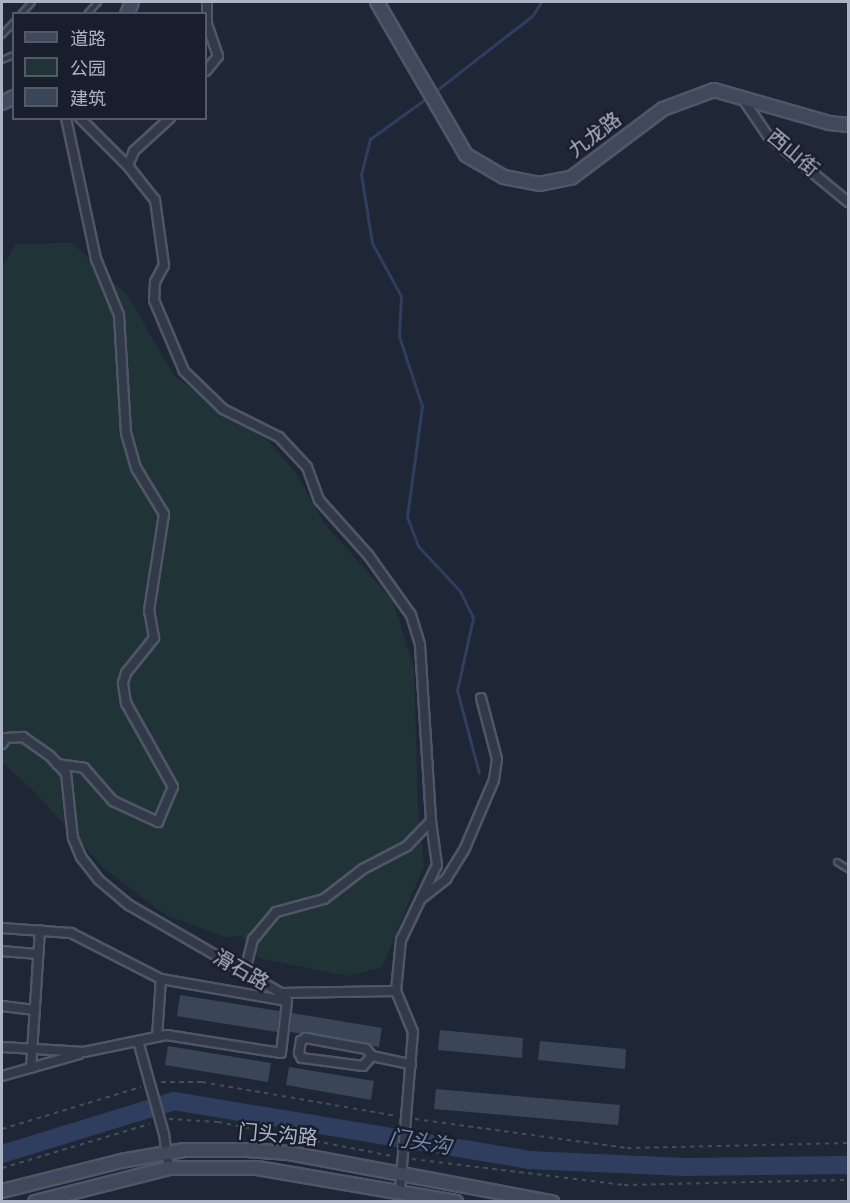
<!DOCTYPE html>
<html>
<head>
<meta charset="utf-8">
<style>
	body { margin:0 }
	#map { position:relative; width:850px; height:1203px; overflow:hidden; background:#1f2737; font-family:Montserrat,"Noto Sans SC",sans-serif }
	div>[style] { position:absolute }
	.green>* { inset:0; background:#203438 }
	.stream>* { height:3px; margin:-1.5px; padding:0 1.5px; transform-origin:1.5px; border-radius:1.5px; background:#2f3e5e }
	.river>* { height:18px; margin:-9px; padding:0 9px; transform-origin:9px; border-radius:9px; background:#2f3e5e }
	.building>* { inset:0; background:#3a4558 }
	.path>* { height:1.5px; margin-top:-0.75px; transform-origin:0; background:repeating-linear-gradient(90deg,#3e5156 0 4.5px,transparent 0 9px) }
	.roads { filter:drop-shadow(2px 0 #505666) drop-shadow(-2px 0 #505666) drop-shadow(0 2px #505666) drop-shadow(0 -2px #505666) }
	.service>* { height:4px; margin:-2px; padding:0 2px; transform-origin:2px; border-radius:2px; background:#323948 }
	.minor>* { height:8px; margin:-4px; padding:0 4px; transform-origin:4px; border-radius:4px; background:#323948 }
	.secondary>* { height:12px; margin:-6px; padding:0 6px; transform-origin:6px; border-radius:6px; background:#40485b }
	span { translate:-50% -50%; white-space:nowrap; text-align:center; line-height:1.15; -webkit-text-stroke:5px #181e2c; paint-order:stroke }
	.street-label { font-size:20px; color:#acb3c5 }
	.water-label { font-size:21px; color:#7387af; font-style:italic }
	.frame { position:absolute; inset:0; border:3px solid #acb3c5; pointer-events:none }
	.legend { position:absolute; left:12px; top:12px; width:195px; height:108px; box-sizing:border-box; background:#181e2c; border:2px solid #535a69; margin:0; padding:8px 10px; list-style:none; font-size:18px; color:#acb3c5 }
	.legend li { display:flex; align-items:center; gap:12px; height:30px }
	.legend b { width:30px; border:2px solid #535a69 }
</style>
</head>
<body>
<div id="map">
	<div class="green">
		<i style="clip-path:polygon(72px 243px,128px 296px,174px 376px,268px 441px,296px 473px,324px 523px,393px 601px,414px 669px,418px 808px,424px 865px,382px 967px,347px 976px,259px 958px,242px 936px,225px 937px,166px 915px,105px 869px,33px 790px,2px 762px,2px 267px,16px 244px)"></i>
	</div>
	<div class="stream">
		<i style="left:433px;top:93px;width:125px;rotate:-37.9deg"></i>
		<i style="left:532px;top:16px;width:17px;rotate:-57deg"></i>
		<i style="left:428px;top:97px;width:72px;rotate:144.1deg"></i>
		<i style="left:370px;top:139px;width:36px;rotate:104deg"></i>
		<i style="left:361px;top:174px;width:70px;rotate:80.9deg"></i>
		<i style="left:372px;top:243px;width:60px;rotate:61.3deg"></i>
		<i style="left:401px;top:296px;width:40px;rotate:92.9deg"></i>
		<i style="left:399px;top:336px;width:74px;rotate:71.8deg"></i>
		<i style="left:422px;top:406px;width:112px;rotate:97.7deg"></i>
		<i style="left:407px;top:517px;width:31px;rotate:69deg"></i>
		<i style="left:418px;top:546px;width:62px;rotate:47deg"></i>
		<i style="left:460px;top:591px;width:30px;rotate:64deg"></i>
		<i style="left:473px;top:618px;width:74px;rotate:102.5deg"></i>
		<i style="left:457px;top:690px;width:86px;rotate:75.2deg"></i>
	</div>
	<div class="river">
		<i style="left:2px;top:1154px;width:180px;rotate:-17.1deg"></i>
		<i style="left:174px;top:1101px;width:360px;rotate:9.4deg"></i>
		<i style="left:529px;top:1160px;width:156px;rotate:2.6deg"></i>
		<i style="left:685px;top:1167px;width:163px;rotate:-0.7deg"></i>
	</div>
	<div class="building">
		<i style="clip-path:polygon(180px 995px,279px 1011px,277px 1032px,177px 1016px)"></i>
		<i style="clip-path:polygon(292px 1013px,382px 1028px,379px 1047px,290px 1032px)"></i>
		<i style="clip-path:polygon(440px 1030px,523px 1038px,522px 1058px,438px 1050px)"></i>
		<i style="clip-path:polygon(540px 1041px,626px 1049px,625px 1069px,538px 1060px)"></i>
		<i style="clip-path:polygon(168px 1046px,271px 1063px,268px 1082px,165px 1065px)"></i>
		<i style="clip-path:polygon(289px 1067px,374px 1081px,371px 1100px,286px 1085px)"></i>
		<i style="clip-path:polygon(436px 1089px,620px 1105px,618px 1125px,434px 1109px)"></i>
	</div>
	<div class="path">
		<i style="left:161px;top:1082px;width:41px"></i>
		<i style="left:202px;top:1082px;width:197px;rotate:9.9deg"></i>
		<i style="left:169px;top:1119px;width:49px;rotate:3.5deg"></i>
		<i style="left:218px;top:1122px;width:177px;rotate:11.1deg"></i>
		<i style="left:415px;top:1119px;width:214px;rotate:7.8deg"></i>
		<i style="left:627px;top:1148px;width:221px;rotate:-1.3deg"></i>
		<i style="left:2px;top:1129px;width:145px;rotate:-16.8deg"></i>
		<i style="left:412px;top:1159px;width:214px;rotate:7deg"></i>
		<i style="left:624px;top:1185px;width:224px;rotate:-1.3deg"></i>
		<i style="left:2px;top:1168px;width:154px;rotate:-16.6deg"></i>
	</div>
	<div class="roads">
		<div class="service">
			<i style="left:21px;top:14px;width:16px;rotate:-47deg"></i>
			<i style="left:87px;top:14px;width:16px;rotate:-47deg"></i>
			<i style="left:2px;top:35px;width:18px;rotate:-47deg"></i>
			<i style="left:2px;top:60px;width:13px;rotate:-23deg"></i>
			<i style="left:837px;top:862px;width:13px;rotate:32deg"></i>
		</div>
		<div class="minor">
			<i style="left:206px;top:71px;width:19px;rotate:-51deg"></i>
			<i style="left:218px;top:56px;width:34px;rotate:-109deg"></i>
			<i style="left:207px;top:24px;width:22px;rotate:-90deg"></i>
			<i style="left:743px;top:99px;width:45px;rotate:56deg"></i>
			<i style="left:768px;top:136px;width:104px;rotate:39.5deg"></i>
			<i style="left:80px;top:118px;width:68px;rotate:45deg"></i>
			<i style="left:170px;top:118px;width:49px;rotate:137.5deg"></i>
			<i style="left:134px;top:151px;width:16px;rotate:112deg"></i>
			<i style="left:128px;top:166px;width:43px;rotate:51.5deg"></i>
			<i style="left:155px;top:200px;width:66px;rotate:82.1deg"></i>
			<i style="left:164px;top:265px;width:19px;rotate:118deg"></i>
			<i style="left:155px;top:282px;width:18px;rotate:93deg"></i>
			<i style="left:154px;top:300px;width:77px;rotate:67.1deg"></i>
			<i style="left:184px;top:371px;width:54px;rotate:44.3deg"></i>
			<i style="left:223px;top:409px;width:63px;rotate:26.6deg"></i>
			<i style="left:279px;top:437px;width:41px;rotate:47deg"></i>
			<i style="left:307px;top:467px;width:35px;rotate:70deg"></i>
			<i style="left:319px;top:500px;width:75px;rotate:48.2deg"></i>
			<i style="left:369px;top:556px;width:72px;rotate:54.6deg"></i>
			<i style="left:411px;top:615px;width:31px;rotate:73deg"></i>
			<i style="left:420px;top:645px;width:176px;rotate:86.4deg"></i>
			<i style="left:431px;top:821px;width:35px;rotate:134deg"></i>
			<i style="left:407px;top:846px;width:50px;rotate:152.4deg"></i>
			<i style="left:363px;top:869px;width:49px;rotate:142.4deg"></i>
			<i style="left:324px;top:899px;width:50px;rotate:164.8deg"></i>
			<i style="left:276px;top:912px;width:35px;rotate:130deg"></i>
			<i style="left:253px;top:939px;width:34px;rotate:104deg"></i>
			<i style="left:2px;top:744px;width:7px;rotate:-56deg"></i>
			<i style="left:6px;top:738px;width:17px;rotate:-3deg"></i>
			<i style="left:23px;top:737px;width:33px;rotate:35deg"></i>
			<i style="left:50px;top:756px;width:23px;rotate:47deg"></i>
			<i style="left:66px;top:773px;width:65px;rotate:83.9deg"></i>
			<i style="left:73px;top:838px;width:21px;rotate:67deg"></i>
			<i style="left:81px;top:857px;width:29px;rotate:52deg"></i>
			<i style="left:99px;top:880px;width:39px;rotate:40deg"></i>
			<i style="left:129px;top:905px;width:176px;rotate:30.1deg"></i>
			<i style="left:281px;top:993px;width:115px;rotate:-1deg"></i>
			<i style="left:396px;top:991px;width:44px;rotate:67.5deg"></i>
			<i style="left:413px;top:1032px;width:159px;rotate:94.7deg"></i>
			<i style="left:57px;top:764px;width:27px;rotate:8deg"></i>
			<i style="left:84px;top:768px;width:44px;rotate:48.7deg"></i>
			<i style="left:113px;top:801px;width:50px;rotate:25deg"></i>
			<i style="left:158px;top:822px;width:38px;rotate:-67deg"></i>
			<i style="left:173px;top:787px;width:96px;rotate:-119.2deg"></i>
			<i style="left:126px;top:703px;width:20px;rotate:-99deg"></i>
			<i style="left:123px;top:683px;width:10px;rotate:-73deg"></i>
			<i style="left:126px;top:673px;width:45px;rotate:-51.3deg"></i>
			<i style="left:154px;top:638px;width:27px;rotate:-100deg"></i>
			<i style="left:149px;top:611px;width:98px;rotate:-81.2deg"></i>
			<i style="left:164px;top:514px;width:54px;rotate:-121.3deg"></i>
			<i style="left:136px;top:468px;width:36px;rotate:-106deg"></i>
			<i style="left:126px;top:433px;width:118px;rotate:-93.4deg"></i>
			<i style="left:119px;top:315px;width:61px;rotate:-112.3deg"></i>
			<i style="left:96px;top:259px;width:144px;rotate:-102deg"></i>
			<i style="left:422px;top:898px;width:31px;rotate:-38deg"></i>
			<i style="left:446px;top:879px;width:36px;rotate:-58deg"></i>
			<i style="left:465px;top:848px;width:74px;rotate:-66.9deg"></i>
			<i style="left:494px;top:780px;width:21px;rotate:-82deg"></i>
			<i style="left:497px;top:759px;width:63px;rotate:-104.7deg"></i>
			<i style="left:2px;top:928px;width:69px;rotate:4.1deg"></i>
			<i style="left:71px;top:933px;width:101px;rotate:27.1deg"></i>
			<i style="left:161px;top:979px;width:128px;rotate:9.9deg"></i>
			<i style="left:287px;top:1001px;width:52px;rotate:96.6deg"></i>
			<i style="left:281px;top:1053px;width:116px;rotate:-171.1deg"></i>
			<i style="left:166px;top:1035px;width:84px;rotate:168.3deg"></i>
			<i style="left:84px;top:1052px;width:82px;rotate:-176.5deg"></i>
			<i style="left:2px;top:951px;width:36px;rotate:5deg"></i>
			<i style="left:396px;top:991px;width:51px;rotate:-84.4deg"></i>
			<i style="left:401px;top:940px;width:83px;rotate:-64.4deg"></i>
			<i style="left:437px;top:865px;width:44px;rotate:-97.8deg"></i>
			<i style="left:2px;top:1006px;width:33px;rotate:7deg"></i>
			<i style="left:157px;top:1037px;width:58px;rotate:-86.1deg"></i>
			<i style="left:138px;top:1041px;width:97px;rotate:74.4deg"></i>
			<i style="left:164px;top:1134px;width:34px;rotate:82deg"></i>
			<i style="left:372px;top:1056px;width:13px;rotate:132deg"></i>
			<i style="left:363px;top:1066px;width:62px;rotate:-172.5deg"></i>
			<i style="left:302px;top:1058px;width:6px;rotate:-121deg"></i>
			<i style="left:299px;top:1053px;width:12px;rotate:-81deg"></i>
			<i style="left:301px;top:1041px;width:6px;rotate:-31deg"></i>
			<i style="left:306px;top:1038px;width:61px;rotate:10.4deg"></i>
			<i style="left:366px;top:1049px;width:9px;rotate:49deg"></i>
			<i style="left:372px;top:1056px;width:40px;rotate:12deg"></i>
			<i style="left:31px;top:1068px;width:138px;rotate:-86.3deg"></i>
			<i style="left:2px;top:1076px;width:80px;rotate:-15.9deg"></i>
		</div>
		<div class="secondary">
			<i style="left:377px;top:2px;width:177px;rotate:59.8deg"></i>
			<i style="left:466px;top:155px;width:44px;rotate:30.1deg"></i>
			<i style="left:504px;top:177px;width:36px;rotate:11deg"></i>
			<i style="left:539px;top:184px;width:33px;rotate:-11deg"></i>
			<i style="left:571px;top:178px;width:115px;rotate:-36.9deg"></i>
			<i style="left:663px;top:109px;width:54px;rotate:-20.4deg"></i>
			<i style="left:714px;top:90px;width:120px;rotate:16deg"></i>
			<i style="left:829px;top:123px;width:19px;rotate:6deg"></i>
			<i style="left:127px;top:14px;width:13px;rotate:-67deg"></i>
			<i style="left:2px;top:103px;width:13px;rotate:-27deg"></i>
			<i style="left:2px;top:1191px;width:123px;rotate:-14.1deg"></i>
			<i style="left:121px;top:1161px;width:64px;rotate:-9.9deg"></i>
			<i style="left:184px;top:1150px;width:63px"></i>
			<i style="left:247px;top:1150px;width:42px;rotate:4.1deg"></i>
			<i style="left:289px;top:1153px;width:268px;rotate:10.6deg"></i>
			<i style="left:35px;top:1202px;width:138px;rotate:-14.2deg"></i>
			<i style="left:169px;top:1168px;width:88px"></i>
			<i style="left:257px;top:1168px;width:202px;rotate:9.7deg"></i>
		</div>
	</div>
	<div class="street-label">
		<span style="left:595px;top:135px;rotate:-37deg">九龙路</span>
		<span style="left:793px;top:153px;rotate:40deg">西山街</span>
		<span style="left:241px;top:970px;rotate:30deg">滑石路</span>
		<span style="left:278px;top:1135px;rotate:5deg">门头沟路</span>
	</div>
	<div class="water-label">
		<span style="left:420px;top:1142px;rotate:9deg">门头沟</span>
	</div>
	<div class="frame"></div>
	<ul class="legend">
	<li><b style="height:8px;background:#40485b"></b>道路</li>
	<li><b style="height:16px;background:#203438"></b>公园</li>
	<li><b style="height:16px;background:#3a4558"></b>建筑</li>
	</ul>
</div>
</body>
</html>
